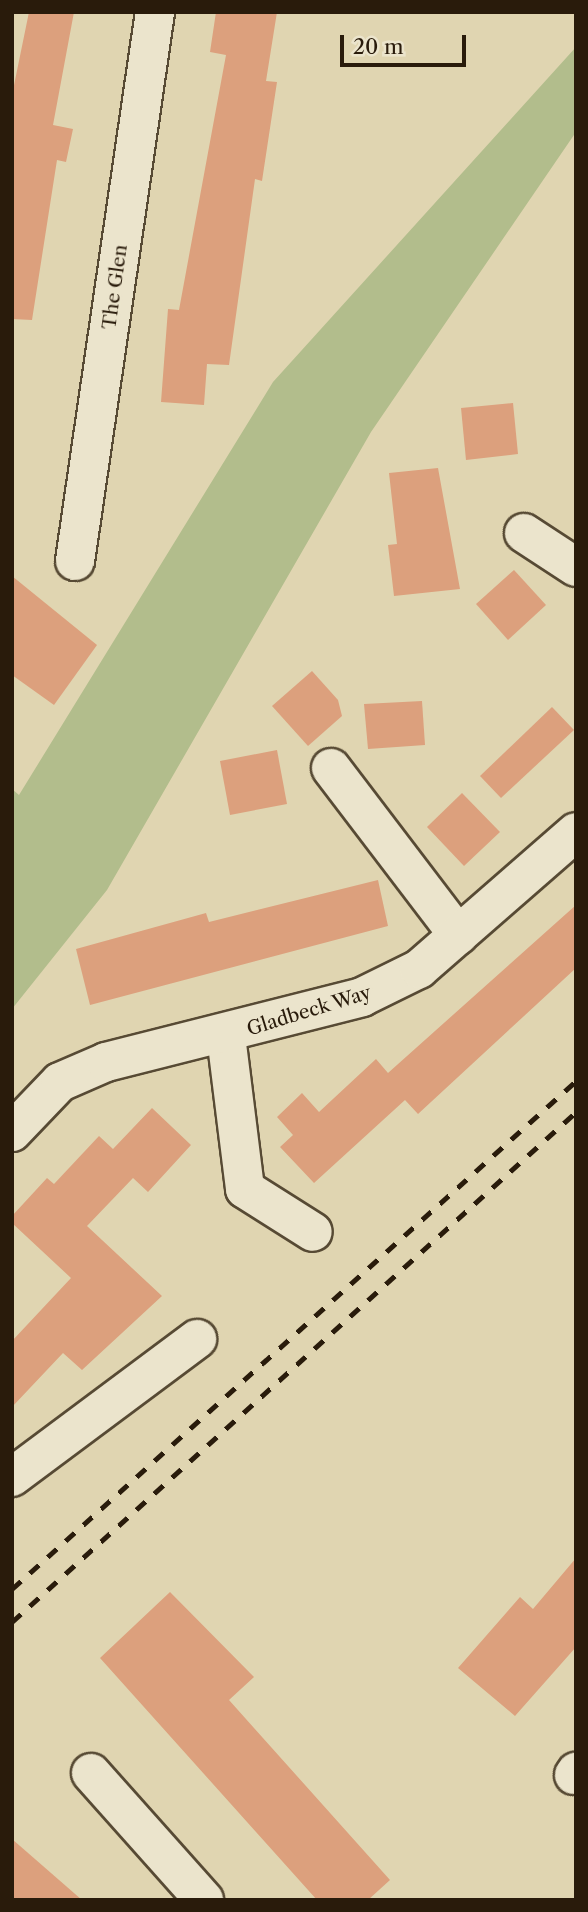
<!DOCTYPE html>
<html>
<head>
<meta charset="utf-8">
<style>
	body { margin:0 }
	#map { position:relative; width:588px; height:1912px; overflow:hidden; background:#e0d5b1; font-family:"Libre Caslon Text",serif }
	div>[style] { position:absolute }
	.green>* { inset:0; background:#b2bd8c }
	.building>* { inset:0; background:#dca07d }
	.roads { filter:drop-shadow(2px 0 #574a34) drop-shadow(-2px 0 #574a34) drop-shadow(0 2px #574a34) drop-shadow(0 -2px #574a34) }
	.minor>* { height:38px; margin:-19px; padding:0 19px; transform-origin:19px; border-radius:19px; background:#ebe4cc }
	.rail>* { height:5px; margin-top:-2.5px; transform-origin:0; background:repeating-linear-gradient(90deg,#291b0b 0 12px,transparent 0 24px) }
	span { translate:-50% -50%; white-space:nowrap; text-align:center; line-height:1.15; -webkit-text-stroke:5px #ebe4cc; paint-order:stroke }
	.street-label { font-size:19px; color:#291b0b }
	.frame { position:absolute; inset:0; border:14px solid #291b0b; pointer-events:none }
	.scale { position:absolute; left:340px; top:35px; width:126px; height:32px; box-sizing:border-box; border:4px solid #291b0b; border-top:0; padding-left:9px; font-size:21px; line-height:24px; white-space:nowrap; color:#291b0b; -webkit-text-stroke:5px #ebe4cc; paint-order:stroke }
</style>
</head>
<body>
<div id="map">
	<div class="green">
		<i style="clip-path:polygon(576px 47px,576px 132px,371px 432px,107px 890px,12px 1009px,12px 789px,19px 795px,273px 382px)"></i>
	</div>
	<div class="building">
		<i style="clip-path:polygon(29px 12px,74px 12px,53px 125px,73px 129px,66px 162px,57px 160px,32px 320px,12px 319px,12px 95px)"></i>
		<i style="clip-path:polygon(216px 12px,277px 12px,266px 81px,277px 82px,262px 181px,255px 179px,229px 365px,207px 364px,204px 405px,161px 402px,168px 309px,179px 310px,226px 55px,210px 52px)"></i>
		<i style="clip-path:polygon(513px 403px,518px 454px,466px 460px,461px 408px)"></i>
		<i style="clip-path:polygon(438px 468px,460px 589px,394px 596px,388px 545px,397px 544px,389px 473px)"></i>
		<i style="clip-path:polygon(514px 570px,546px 605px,508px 640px,476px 604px)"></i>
		<i style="clip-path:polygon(12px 576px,97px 645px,54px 705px,12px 675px)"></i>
		<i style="clip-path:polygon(312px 671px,338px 700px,342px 716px,308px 746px,272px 706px)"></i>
		<i style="clip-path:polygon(422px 701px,425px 745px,368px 749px,364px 704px)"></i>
		<i style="clip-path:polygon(552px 707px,574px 730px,501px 798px,480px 776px)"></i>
		<i style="clip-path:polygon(277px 750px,287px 804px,230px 815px,220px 761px)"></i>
		<i style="clip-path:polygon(462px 793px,500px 832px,464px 866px,427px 827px)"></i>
		<i style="clip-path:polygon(378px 880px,388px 926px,90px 1005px,76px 949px,206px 913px,209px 922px)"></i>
		<i style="clip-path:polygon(576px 905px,576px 968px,418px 1114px,405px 1100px,314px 1183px,280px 1147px,293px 1135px,277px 1117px,302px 1093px,319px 1112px,376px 1059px,388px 1073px)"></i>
		<i style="clip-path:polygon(152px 1108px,191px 1145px,148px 1192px,133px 1178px,87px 1226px,162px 1296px,82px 1370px,63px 1353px,12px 1407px,12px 1341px,71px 1278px,12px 1223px,12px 1216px,47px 1178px,54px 1184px,99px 1136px,113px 1149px)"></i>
		<i style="clip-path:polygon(576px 1558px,576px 1647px,515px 1716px,458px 1668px,520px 1597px,533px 1609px)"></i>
		<i style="clip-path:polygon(170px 1592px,254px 1677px,229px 1700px,390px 1880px,368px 1900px,317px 1900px,100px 1658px)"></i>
		<i style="clip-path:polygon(12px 1839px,82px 1900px,12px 1900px)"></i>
	</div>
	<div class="roads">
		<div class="minor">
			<i style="left:524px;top:533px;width:62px;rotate:33.2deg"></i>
			<i style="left:75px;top:561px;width:555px;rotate:-81.71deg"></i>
			<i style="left:331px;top:768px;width:210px;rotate:52.7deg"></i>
			<i style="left:226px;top:1036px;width:154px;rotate:82.9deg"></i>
			<i style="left:245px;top:1189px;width:80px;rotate:32.3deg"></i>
			<i style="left:12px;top:1132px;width:69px;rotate:-46.2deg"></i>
			<i style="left:60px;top:1082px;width:50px;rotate:-23.5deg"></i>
			<i style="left:106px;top:1062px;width:264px;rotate:-14.2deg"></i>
			<i style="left:362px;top:997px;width:64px;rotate:-26.2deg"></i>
			<i style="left:419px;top:969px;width:208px;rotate:-41.1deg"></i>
			<i style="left:12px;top:1477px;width:231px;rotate:-36.7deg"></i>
			<i style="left:91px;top:1773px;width:170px;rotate:48.3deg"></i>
			<i style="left:574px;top:1775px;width:4px;rotate:-56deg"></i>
		</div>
	</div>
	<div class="rail">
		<i style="left:12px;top:1589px;width:759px;rotate:-42.01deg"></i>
		<i style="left:12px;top:1622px;width:760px;rotate:-42.12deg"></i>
	</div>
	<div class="street-label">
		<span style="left:115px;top:287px;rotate:-82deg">The Glen</span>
		<span style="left:309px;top:1011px;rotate:-17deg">Gladbeck Way</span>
	</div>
	<div class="frame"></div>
	<div class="scale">20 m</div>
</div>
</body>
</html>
